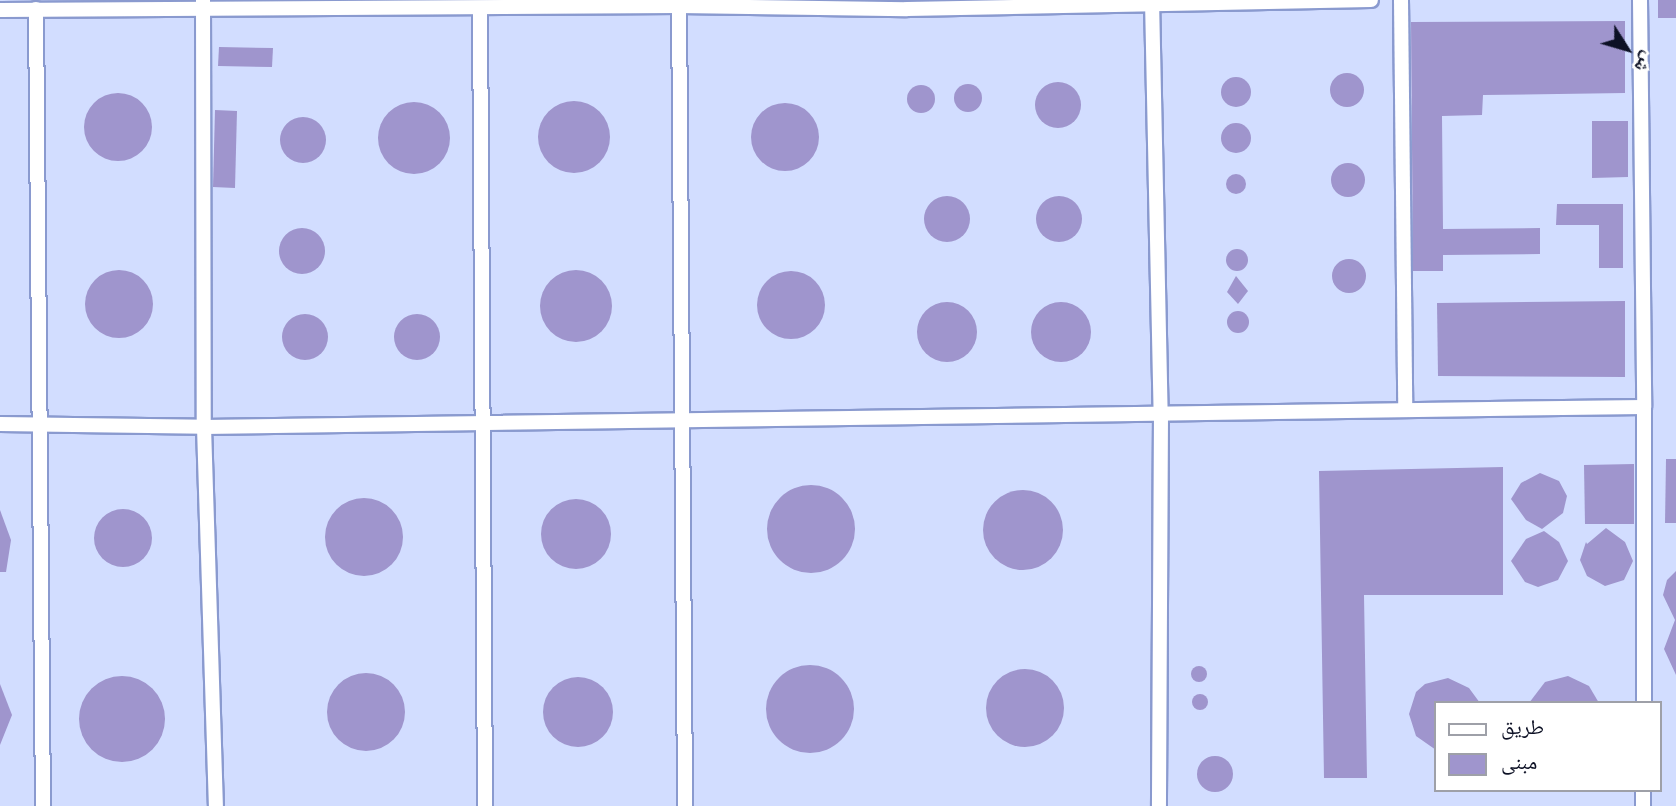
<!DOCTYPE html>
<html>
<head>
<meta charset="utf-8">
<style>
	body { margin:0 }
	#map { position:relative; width:1676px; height:806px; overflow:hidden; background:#d2ddff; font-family:Overpass,"Noto Naskh Arabic",sans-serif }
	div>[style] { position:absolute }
	.building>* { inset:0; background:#9f95cd }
	.round { border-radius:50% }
	.roads { filter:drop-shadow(2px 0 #8a9acf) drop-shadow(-2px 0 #8a9acf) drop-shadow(0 2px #8a9acf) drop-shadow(0 -2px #8a9acf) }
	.minor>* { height:14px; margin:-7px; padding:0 7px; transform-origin:7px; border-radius:7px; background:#fff }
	span { translate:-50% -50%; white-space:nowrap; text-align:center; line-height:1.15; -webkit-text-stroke:6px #fff; paint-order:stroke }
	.legend { position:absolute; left:1434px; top:701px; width:228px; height:91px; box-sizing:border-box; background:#fff; border:2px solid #9ea0a8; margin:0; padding:9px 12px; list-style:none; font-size:21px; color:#0d1125 }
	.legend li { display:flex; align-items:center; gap:14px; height:35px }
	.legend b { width:35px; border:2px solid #9ea0a8 }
	.north { position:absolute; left:1592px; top:14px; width:70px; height:70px; -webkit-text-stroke:5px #fff; paint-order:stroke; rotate:127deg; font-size:19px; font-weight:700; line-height:28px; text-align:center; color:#0d1125 }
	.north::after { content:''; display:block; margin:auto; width:24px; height:32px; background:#0d1125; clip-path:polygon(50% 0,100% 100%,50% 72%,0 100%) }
</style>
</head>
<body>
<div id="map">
	<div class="building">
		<i style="clip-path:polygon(1658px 0,1676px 0,1676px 18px,1658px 18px)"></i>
		<i style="clip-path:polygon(1625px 21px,1625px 93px,1483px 95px,1482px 115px,1442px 116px,1443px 229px,1540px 228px,1540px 254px,1443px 255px,1443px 271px,1413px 271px,1411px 22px)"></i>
		<i style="clip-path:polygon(219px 47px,273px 48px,272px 67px,218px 66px)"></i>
		<i class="round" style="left:1330px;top:73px;width:34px;height:34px"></i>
		<i class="round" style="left:1221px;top:77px;width:30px;height:30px"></i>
		<i class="round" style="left:1035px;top:82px;width:46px;height:46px"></i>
		<i class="round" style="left:954px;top:84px;width:28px;height:28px"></i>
		<i class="round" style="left:907px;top:85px;width:28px;height:28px"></i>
		<i class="round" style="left:84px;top:93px;width:68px;height:68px"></i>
		<i class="round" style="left:538px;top:101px;width:72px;height:72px"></i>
		<i class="round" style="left:378px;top:102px;width:72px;height:72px"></i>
		<i class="round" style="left:751px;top:103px;width:68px;height:68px"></i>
		<i style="clip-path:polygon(215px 110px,237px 111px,235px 188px,213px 187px)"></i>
		<i class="round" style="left:280px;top:117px;width:46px;height:46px"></i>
		<i style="clip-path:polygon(1592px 121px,1628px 121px,1628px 177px,1592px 178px)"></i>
		<i class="round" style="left:1221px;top:123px;width:30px;height:30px"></i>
		<i class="round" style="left:1331px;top:163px;width:34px;height:34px"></i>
		<i class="round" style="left:1226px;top:174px;width:20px;height:20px"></i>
		<i class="round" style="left:924px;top:196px;width:46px;height:46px"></i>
		<i class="round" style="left:1036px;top:196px;width:46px;height:46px"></i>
		<i style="clip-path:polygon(1557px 204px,1623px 204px,1623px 268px,1599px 268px,1599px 225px,1556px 225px)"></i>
		<i class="round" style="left:279px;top:228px;width:46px;height:46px"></i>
		<i class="round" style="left:1226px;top:249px;width:22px;height:22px"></i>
		<i class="round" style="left:1332px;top:259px;width:34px;height:34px"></i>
		<i class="round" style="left:540px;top:270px;width:72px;height:72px"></i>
		<i class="round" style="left:85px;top:270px;width:68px;height:68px"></i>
		<i class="round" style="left:757px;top:271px;width:68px;height:68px"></i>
		<i style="clip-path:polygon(1236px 276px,1248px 291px,1238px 304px,1227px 292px)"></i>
		<i style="clip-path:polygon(1625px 301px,1625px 377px,1438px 376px,1437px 303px)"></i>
		<i class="round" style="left:1031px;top:302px;width:60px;height:60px"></i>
		<i class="round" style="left:917px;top:302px;width:60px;height:60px"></i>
		<i class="round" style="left:1227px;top:311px;width:22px;height:22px"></i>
		<i class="round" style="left:394px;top:314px;width:46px;height:46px"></i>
		<i class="round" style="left:282px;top:314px;width:46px;height:46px"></i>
		<i style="clip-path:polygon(1666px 459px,1676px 459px,1676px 523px,1665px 523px)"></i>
		<i style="clip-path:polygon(1634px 464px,1634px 524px,1585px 524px,1584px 465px)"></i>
		<i style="clip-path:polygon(1503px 467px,1503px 595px,1364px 595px,1367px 778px,1324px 778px,1319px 471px)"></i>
		<i style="clip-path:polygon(1540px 473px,1559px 481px,1567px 496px,1563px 513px,1542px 529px,1526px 520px,1511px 499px,1521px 483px)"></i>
		<i class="round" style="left:767px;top:485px;width:88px;height:88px"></i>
		<i class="round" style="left:983px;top:490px;width:80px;height:80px"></i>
		<i class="round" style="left:325px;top:498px;width:78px;height:78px"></i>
		<i class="round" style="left:541px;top:499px;width:70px;height:70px"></i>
		<i class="round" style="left:94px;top:509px;width:58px;height:58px"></i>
		<i style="clip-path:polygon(0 510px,11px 540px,6px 572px,0 572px)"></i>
		<i style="clip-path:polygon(1606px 528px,1625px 542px,1633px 561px,1624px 580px,1605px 586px,1587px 576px,1580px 560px,1586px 542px,1587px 544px)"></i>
		<i style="clip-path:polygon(1544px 531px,1559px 542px,1568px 561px,1558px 580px,1538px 587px,1525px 582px,1511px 561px,1526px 539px)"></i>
		<i style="clip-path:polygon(1676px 571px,1676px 675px,1664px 649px,1675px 620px,1663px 595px,1667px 580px)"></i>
		<i class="round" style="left:766px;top:665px;width:88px;height:88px"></i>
		<i class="round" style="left:1191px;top:666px;width:16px;height:16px"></i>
		<i class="round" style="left:986px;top:669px;width:78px;height:78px"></i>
		<i class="round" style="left:327px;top:673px;width:78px;height:78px"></i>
		<i style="clip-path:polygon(1568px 676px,1589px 686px,1599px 703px,1529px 703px,1545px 682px)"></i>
		<i class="round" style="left:79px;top:676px;width:86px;height:86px"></i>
		<i class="round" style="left:543px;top:677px;width:70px;height:70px"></i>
		<i style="clip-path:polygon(1448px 678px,1469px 688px,1480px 703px,1436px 703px,1436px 750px,1416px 736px,1409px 714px,1416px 692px,1425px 684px)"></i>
		<i style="clip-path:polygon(0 684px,12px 715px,0 745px)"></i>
		<i class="round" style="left:1192px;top:694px;width:16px;height:16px"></i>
		<i class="round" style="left:1197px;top:756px;width:36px;height:36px"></i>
	</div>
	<div class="roads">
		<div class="minor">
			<i style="left:203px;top:0;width:427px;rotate:89.9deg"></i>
			<i style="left:204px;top:427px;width:379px;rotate:88.2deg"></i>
			<i style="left:679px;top:0;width:806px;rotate:89.57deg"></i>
			<i style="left:1152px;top:0;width:414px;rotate:88.8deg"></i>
			<i style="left:1161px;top:414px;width:392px;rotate:90.3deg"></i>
			<i style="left:1401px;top:0;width:408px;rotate:89.4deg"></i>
			<i style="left:1640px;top:0;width:407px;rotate:89.4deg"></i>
			<i style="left:1644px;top:407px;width:296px;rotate:90deg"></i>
			<i style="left:480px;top:8px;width:798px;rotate:89.64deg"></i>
			<i style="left:36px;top:9px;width:797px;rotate:89.5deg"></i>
			<i style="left:0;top:10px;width:679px;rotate:-0.34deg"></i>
			<i style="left:679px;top:6px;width:228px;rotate:0.8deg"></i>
			<i style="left:907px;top:9px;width:464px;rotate:-1.1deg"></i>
			<i style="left:0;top:424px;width:204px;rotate:0.8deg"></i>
			<i style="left:204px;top:427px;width:1440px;rotate:-0.8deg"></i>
			<i style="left:1643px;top:806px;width:16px;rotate:-90deg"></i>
		</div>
	</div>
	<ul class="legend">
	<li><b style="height:9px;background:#fff"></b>طريق</li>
	<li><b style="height:19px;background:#9f95cd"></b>مبنى</li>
	</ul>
	<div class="north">ش</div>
</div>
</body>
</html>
